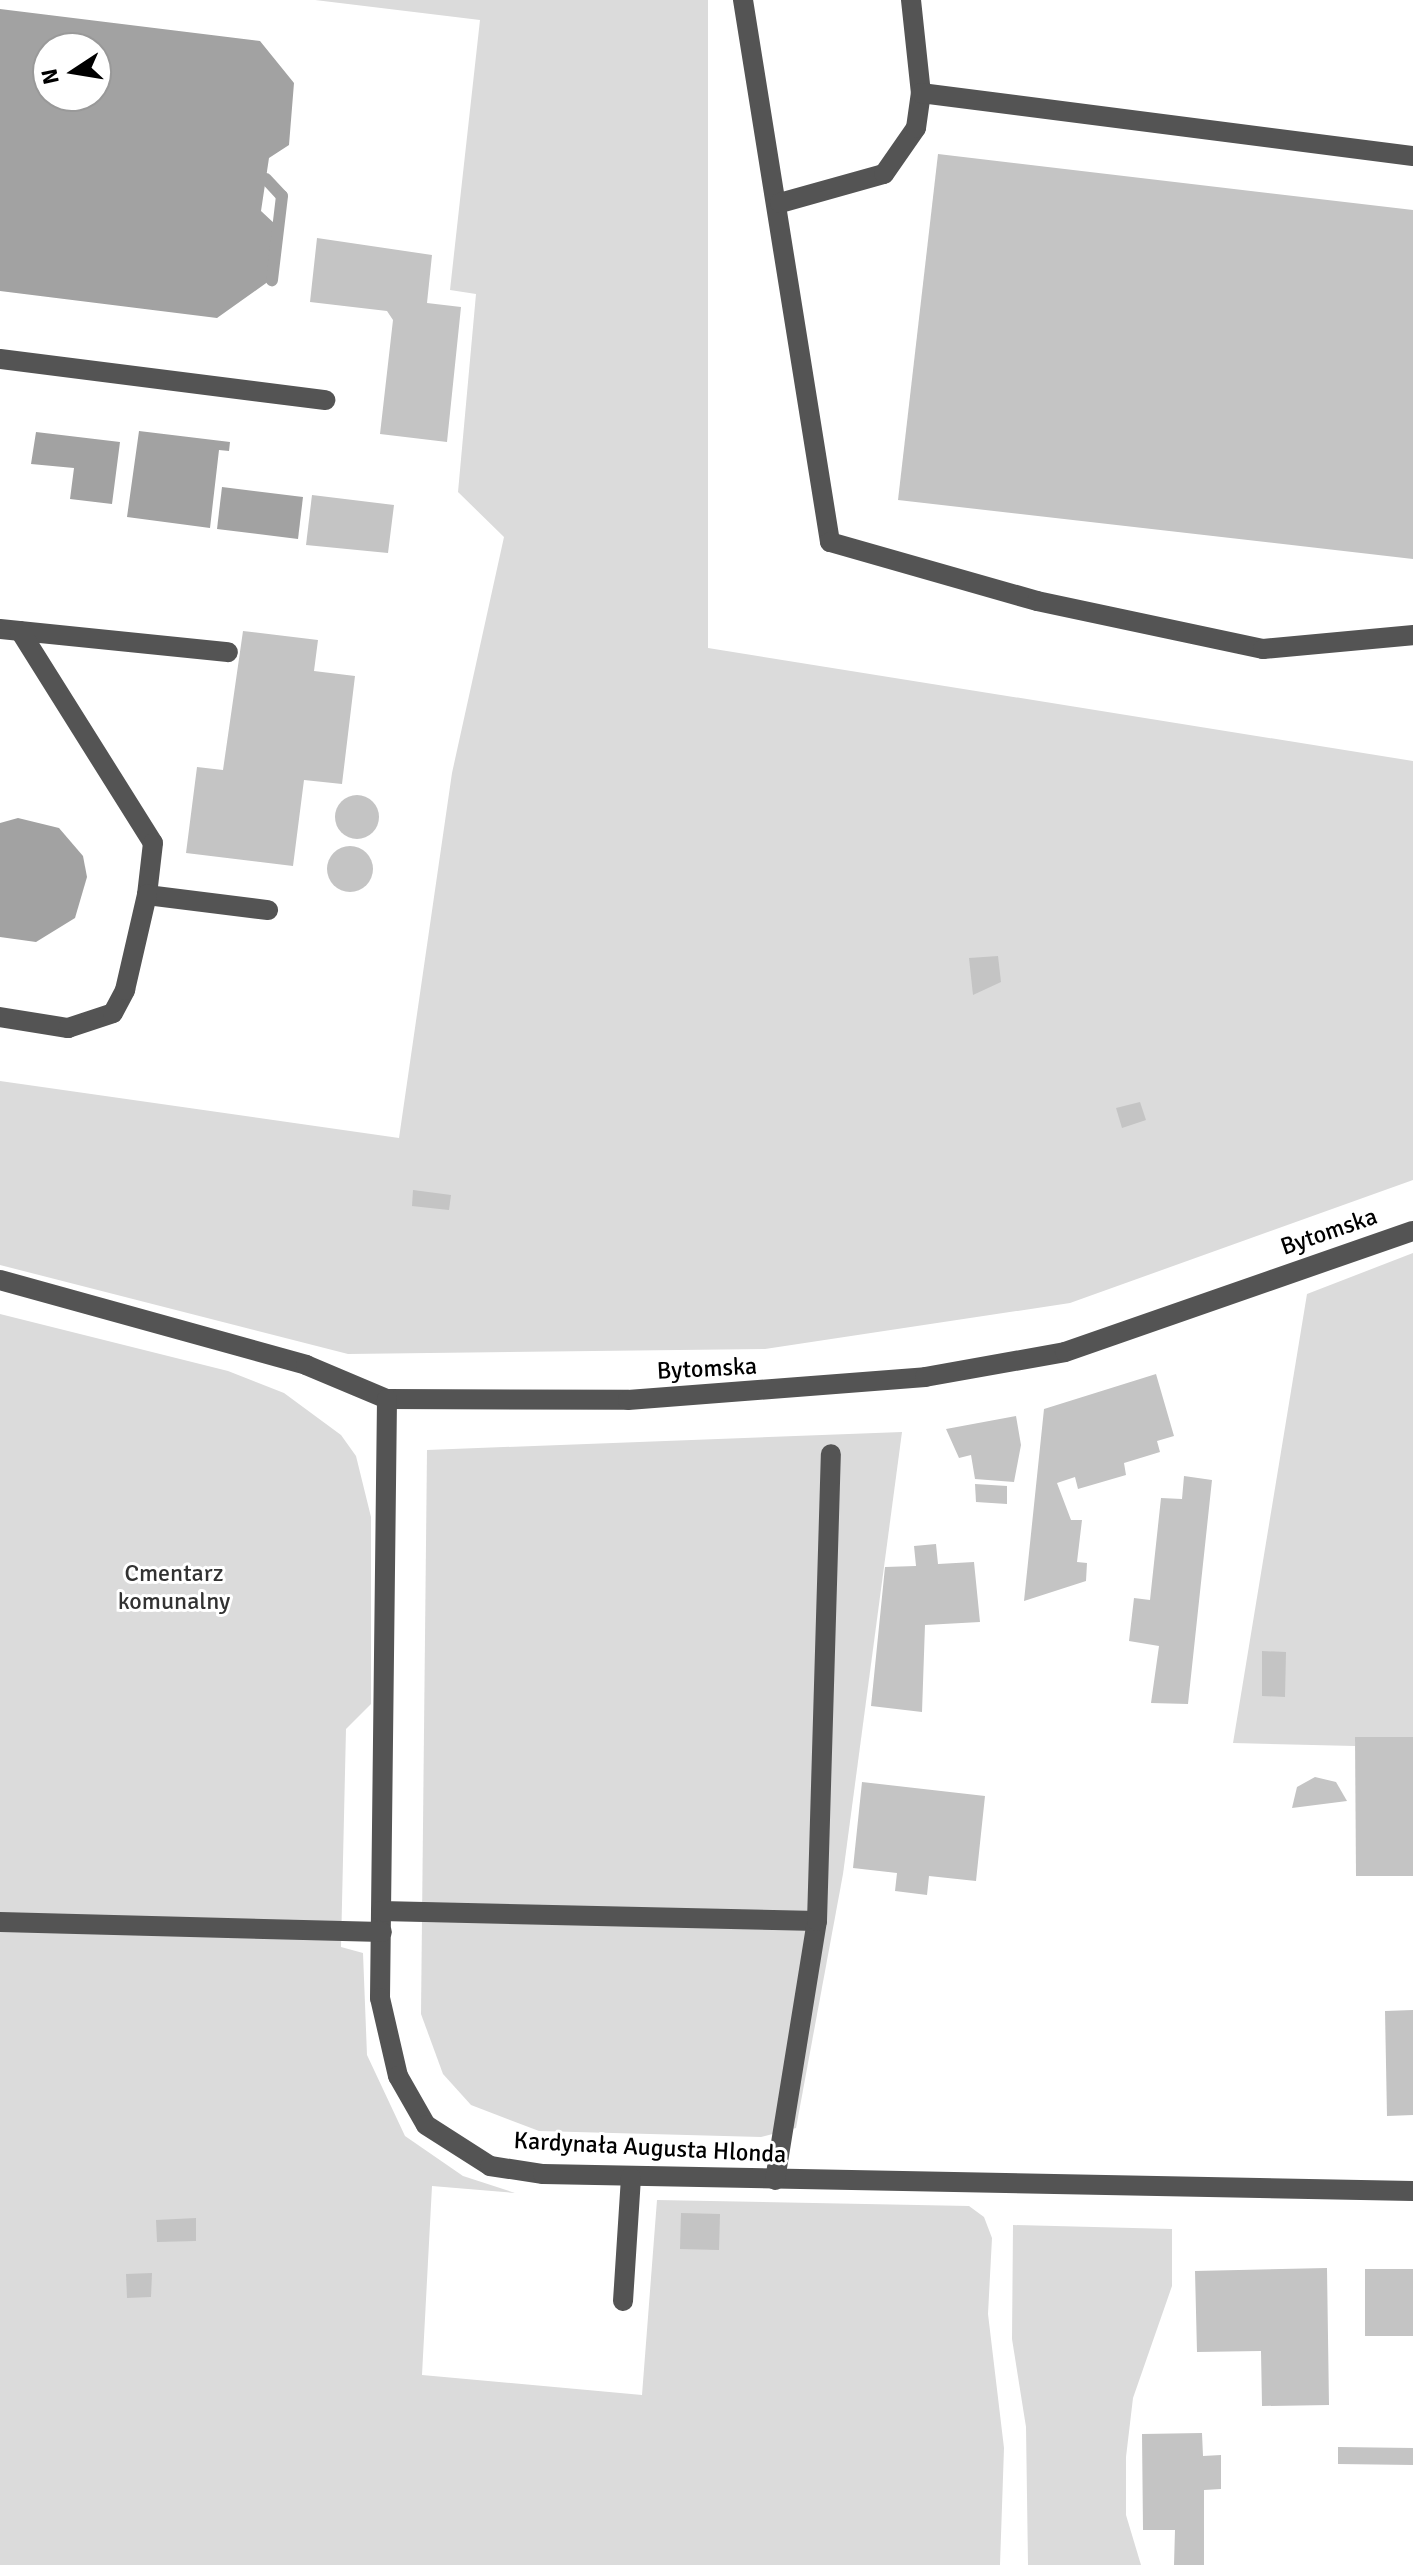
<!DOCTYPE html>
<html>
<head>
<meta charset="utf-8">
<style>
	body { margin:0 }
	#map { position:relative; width:1413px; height:2565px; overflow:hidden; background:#fff; font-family:Signika,sans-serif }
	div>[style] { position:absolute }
	.green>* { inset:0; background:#dbdbdb }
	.water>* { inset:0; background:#a2a2a2 }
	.stream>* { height:12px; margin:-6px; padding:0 6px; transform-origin:6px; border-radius:6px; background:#a2a2a2 }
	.building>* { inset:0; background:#c4c4c4 }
	.round { border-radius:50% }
	.minor>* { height:20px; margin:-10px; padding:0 10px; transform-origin:10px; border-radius:10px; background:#545454 }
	span { translate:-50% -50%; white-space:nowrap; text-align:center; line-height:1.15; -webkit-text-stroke:6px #fff; paint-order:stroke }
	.street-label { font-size:24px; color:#000 }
	.park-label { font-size:24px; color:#323232 }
	.north { position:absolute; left:32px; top:32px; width:80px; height:80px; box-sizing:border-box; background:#fff; border:2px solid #999; border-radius:50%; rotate:258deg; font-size:22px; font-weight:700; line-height:32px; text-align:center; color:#000 }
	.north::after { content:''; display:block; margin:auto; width:28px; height:36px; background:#000; clip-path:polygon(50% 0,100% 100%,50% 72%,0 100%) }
</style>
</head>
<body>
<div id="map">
	<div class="green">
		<i style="clip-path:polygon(315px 0,708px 0,708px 648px,1413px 761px,1413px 1180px,1070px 1303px,765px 1349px,348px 1354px,0 1265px,0 1081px,399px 1138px,452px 773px,504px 537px,458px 492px,476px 294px,450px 290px,480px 20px)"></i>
		<i style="clip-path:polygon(1413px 1253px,1413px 1737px,1356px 1737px,1355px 1746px,1233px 1743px,1307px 1294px)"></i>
		<i style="clip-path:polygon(0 1314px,228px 1371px,284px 1393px,341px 1435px,356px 1456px,371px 1517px,371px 1704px,346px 1729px,341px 1947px,363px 1953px,367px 2055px,405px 2136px,463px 2176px,515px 2193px,432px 2186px,422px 2375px,642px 2395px,657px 2200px,969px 2206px,984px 2217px,992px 2238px,988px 2314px,1004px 2448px,1000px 2565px,0 2565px)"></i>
		<i style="clip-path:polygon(902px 1432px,843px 1874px,796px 2128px,761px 2137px,539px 2131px,471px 2105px,443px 2074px,421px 2014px,427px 1450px)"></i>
		<i style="clip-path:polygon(1013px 2225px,1172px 2229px,1172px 2286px,1133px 2398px,1126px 2457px,1126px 2515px,1141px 2565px,1028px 2565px,1026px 2427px,1012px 2339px)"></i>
	</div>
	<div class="water">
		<i style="clip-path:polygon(evenodd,0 9px,260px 41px,294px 83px,289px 145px,269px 158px,261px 211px,276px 225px,269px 281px,217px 318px,0 291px,0 9px,48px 48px,96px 48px,96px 96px,48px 96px,48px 48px)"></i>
		<i style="clip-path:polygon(139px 431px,230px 442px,229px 451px,219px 450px,210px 528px,127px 517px)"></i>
		<i style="clip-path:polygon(36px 432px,120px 442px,112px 504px,70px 499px,74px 468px,31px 464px)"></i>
		<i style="clip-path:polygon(222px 487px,303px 497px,298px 539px,217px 529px)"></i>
		<i style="clip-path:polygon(18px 818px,59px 828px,83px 856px,87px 877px,75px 918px,36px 942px,0 937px,0 823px)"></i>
	</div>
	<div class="stream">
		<i style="left:266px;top:179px;width:23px;rotate:47deg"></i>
		<i style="left:282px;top:196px;width:85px;rotate:96.8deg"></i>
	</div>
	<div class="building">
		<i style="clip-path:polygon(938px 154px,1413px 210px,1413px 559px,898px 500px)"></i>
		<i style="clip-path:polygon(317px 238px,432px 255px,427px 303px,461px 307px,447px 442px,380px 434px,393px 320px,387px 311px,310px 302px)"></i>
		<i style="clip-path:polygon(312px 495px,394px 505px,388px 553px,306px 545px)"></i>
		<i style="clip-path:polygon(243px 631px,318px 640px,314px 671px,355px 676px,342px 784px,304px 780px,293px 866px,186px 853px,197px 767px,223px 770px)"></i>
		<i class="round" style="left:335px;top:795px;width:44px;height:44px"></i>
		<i class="round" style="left:327px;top:846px;width:46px;height:46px"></i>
		<i style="clip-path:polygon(998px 956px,1001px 982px,973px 995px,969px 958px)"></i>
		<i style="clip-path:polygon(1140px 1102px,1146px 1120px,1122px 1128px,1116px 1108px)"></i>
		<i style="clip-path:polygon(413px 1190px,451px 1195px,449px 1210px,412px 1206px)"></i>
		<i style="clip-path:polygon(1156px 1374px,1174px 1436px,1157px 1441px,1160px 1452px,1124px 1463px,1126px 1475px,1078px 1489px,1075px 1477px,1057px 1483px,1071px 1520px,1082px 1520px,1077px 1562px,1087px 1563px,1086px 1581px,1024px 1601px,1044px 1409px)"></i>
		<i style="clip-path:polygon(1016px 1416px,1021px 1445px,1014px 1482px,975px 1479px,971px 1455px,959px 1458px,946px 1429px)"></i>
		<i style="clip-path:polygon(1184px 1476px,1212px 1480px,1188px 1704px,1151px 1703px,1159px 1646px,1129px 1641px,1134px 1598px,1150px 1600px,1161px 1498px,1182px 1499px)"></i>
		<i style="clip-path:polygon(975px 1484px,1007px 1486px,1007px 1504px,976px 1502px)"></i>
		<i style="clip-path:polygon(936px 1544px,938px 1564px,974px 1562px,980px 1622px,925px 1625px,922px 1712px,871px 1706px,885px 1567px,916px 1566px,914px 1546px)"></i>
		<i style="clip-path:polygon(1262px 1651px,1286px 1652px,1285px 1697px,1262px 1696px)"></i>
		<i style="clip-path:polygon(1355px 1737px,1413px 1737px,1413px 1876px,1356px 1876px)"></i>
		<i style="clip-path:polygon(1315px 1777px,1336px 1782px,1347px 1801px,1292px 1808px,1297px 1787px)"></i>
		<i style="clip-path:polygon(862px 1782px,985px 1796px,976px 1881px,929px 1876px,927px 1895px,895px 1891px,897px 1873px,853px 1868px)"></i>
		<i style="clip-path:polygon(1413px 2010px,1413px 2115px,1387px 2116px,1385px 2011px)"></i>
		<i style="clip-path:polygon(681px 2213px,720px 2214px,719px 2250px,680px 2249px)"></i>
		<i style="clip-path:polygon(196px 2218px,196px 2241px,157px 2242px,156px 2220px)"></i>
		<i style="clip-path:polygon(1327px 2268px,1329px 2405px,1262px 2406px,1261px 2351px,1197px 2352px,1195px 2271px)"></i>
		<i style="clip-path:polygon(1365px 2269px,1413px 2269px,1413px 2336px,1365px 2336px)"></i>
		<i style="clip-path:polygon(152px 2273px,151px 2297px,127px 2298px,126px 2274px)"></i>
		<i style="clip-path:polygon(1202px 2433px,1203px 2456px,1221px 2455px,1221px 2489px,1204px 2490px,1204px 2565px,1174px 2565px,1175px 2530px,1143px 2530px,1142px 2434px)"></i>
		<i style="clip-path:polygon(1338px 2447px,1413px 2448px,1413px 2465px,1338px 2464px)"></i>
	</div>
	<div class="minor">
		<i style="left:743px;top:0;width:549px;rotate:80.88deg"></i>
		<i style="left:830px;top:542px;width:215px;rotate:15.9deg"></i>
		<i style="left:1037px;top:601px;width:231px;rotate:12deg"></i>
		<i style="left:1263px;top:649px;width:151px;rotate:-5.3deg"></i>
		<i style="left:911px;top:0;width:94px;rotate:83.9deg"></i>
		<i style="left:780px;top:203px;width:108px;rotate:-15.6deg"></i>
		<i style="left:884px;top:174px;width:56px;rotate:-55.2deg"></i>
		<i style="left:916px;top:128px;width:35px;rotate:-82deg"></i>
		<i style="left:921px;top:93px;width:496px;rotate:7.3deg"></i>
		<i style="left:0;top:359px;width:328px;rotate:7.2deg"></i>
		<i style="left:0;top:629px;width:229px;rotate:5.8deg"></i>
		<i style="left:20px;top:631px;width:250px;rotate:57.9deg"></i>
		<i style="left:153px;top:843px;width:52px;rotate:96.6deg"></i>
		<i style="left:147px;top:895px;width:122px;rotate:7.1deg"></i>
		<i style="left:0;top:1017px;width:69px;rotate:9.2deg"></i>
		<i style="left:68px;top:1028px;width:47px;rotate:-18.4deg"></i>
		<i style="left:113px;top:1013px;width:26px;rotate:-62deg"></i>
		<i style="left:125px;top:990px;width:98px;rotate:-77deg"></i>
		<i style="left:0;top:1280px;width:318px;rotate:15.5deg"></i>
		<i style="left:306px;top:1365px;width:88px;rotate:22.8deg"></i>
		<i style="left:387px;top:1399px;width:241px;rotate:0.2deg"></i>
		<i style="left:628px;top:1400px;width:298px;rotate:-4.4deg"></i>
		<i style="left:925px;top:1377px;width:142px;rotate:-10.1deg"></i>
		<i style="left:1065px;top:1352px;width:368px;rotate:-19.2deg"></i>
		<i style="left:387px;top:1399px;width:599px;rotate:90.67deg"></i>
		<i style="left:380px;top:1998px;width:80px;rotate:77deg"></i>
		<i style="left:398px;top:2076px;width:56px;rotate:60.3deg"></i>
		<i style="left:426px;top:2125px;width:76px;rotate:32.6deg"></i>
		<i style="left:490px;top:2166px;width:54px;rotate:8.6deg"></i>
		<i style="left:543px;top:2174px;width:870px;rotate:1.12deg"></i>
		<i style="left:381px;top:1911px;width:436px;rotate:1.3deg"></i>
		<i style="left:0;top:1922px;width:382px;rotate:1.5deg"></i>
		<i style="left:775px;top:2180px;width:262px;rotate:-80.8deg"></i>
		<i style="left:817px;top:1921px;width:467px;rotate:-88.3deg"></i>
		<i style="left:623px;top:2301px;width:124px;rotate:-86.3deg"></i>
	</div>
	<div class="street-label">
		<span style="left:1329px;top:1232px;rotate:-19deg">Bytomska</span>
		<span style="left:707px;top:1369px;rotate:-3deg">Bytomska</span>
		<span style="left:650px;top:2148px;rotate:3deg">Kardynała Augusta Hlonda</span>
	</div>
	<div class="park-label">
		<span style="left:174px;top:1588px">Cmentarz<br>komunalny</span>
	</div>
	<div class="north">N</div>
</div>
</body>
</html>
